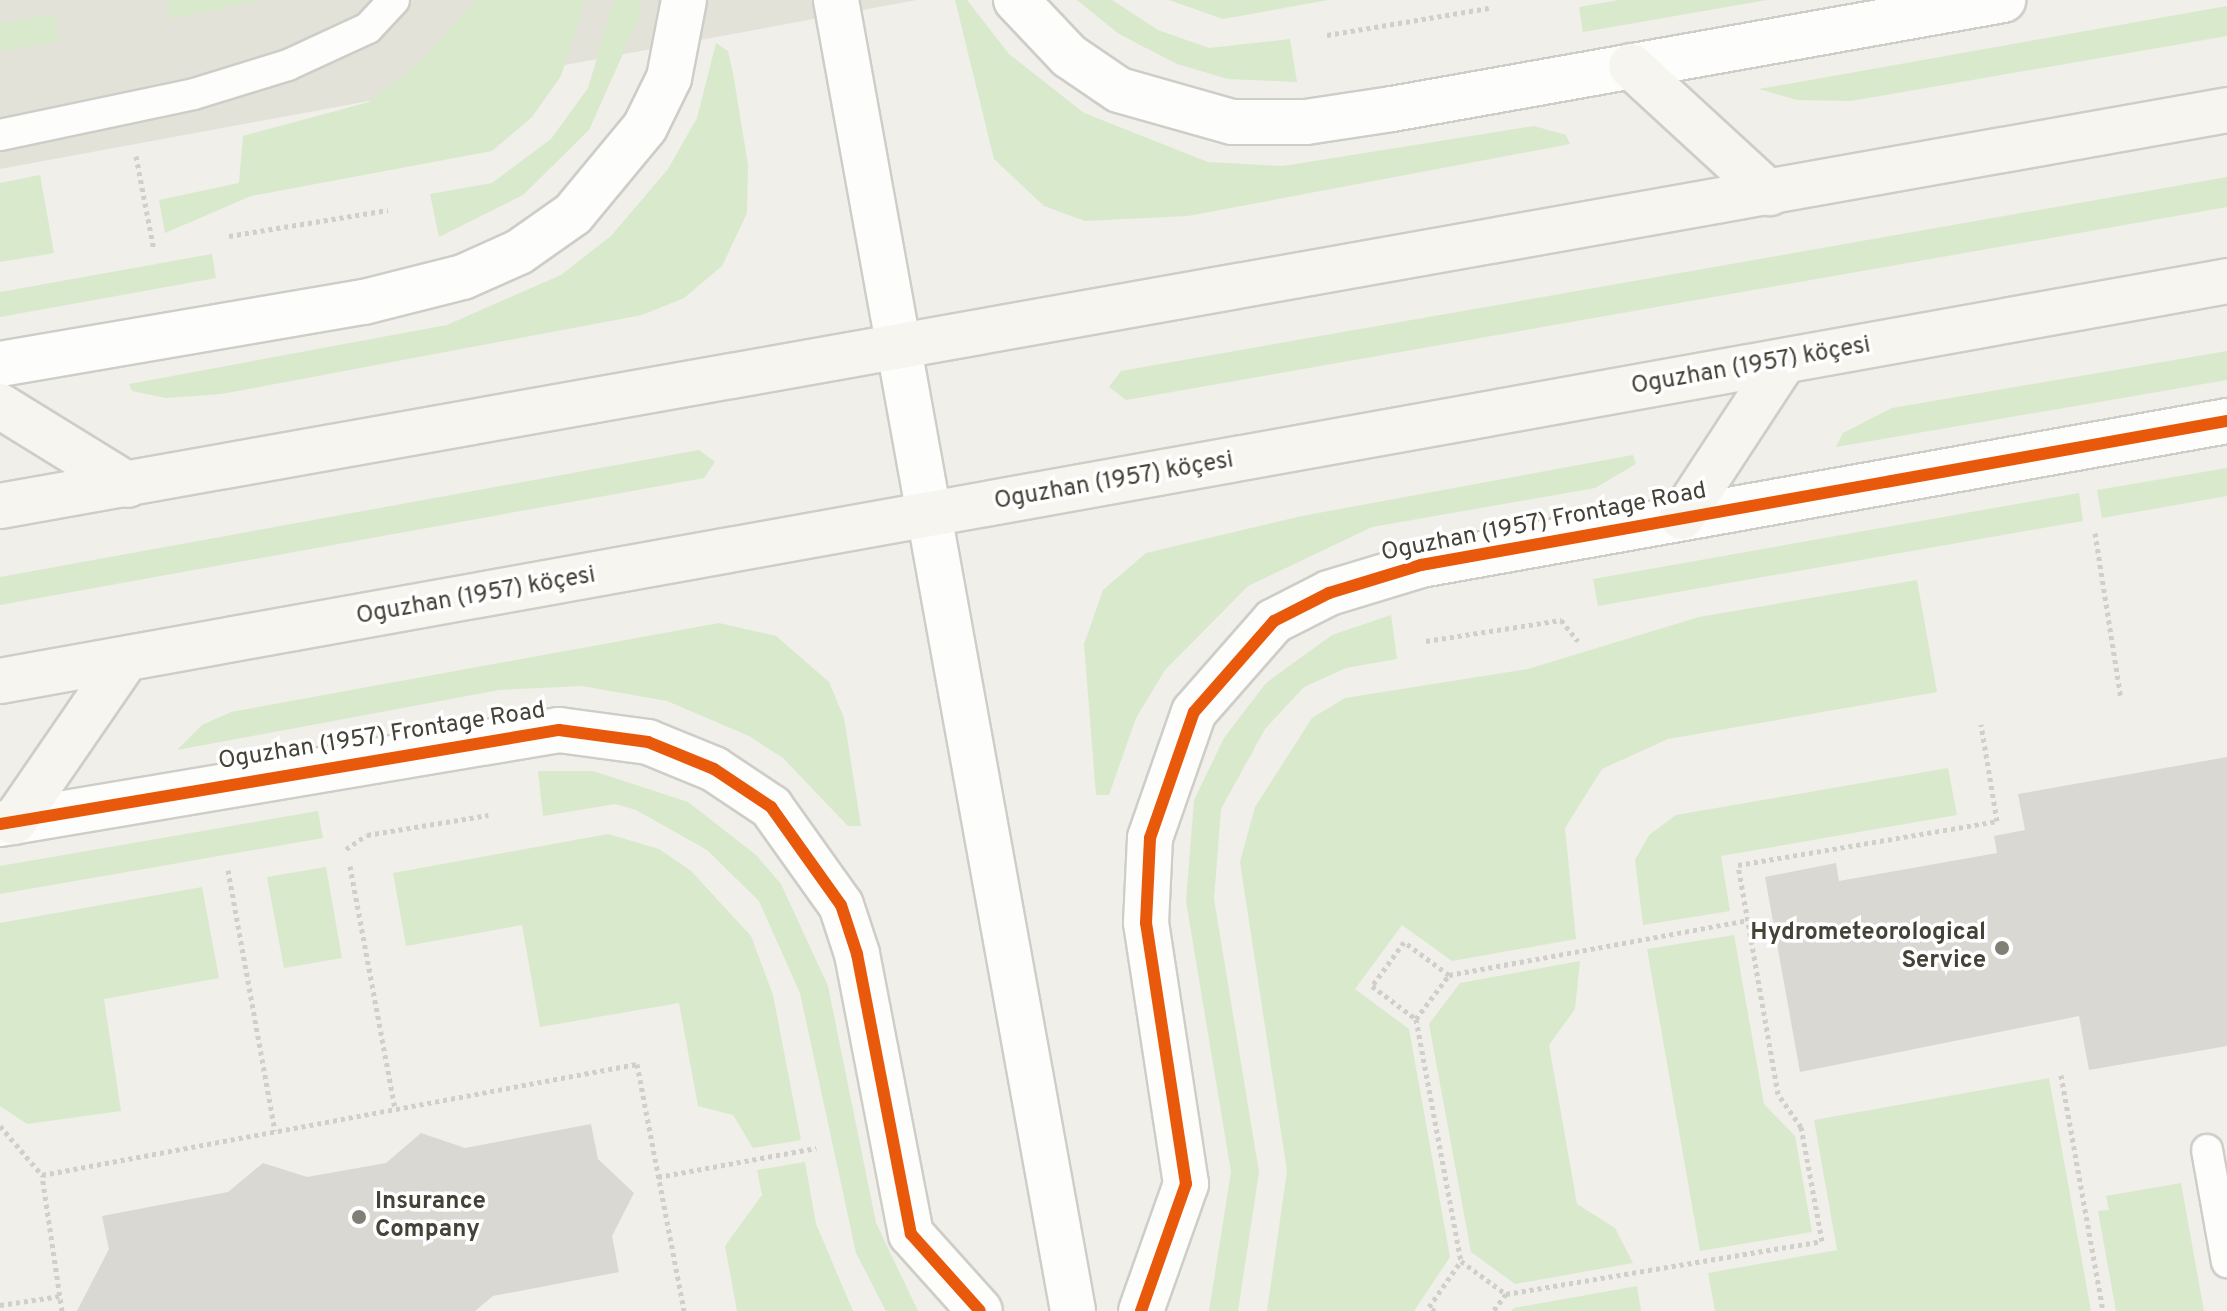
<!DOCTYPE html>
<html>
<head>
<meta charset="utf-8">
<style>
	body { margin:0 }
	#map { position:relative; width:2227px; height:1311px; overflow:hidden; background:#f0efea; font-family:Overpass,sans-serif }
	div>[style] { position:absolute }
	.residential>* { inset:0; background:#e3e2d8 }
	.green>* { inset:0; background:#d8e9cc }
	.building>* { inset:0; background:#d9d8d3 }
	.path>* { height:5px; margin-top:-2.5px; transform-origin:0; background:repeating-linear-gradient(90deg,#d1cfcb 0 4px,transparent 0 8px) }
	.roads { filter:drop-shadow(2px 0 #cecdc8) drop-shadow(-2px 0 #cecdc8) drop-shadow(0 2px #cecdc8) drop-shadow(0 -2px #cecdc8) }
	.service>* { height:30px; margin:-15px; padding:0 15px; transform-origin:15px; border-radius:15px; background:#fdfdfc }
	.minor>* { height:44px; margin:-22px; padding:0 22px; transform-origin:22px; border-radius:22px; background:#fdfdfc }
	.secondary>* { height:44px; margin:-22px; padding:0 22px; transform-origin:22px; border-radius:22px; background:#f6f5ef }
	.cycleway>* { height:12px; margin:-6px; padding:0 6px; transform-origin:6px; border-radius:6px; background:#e8590c }
	.dots>* { width:22px; height:22px; translate:-50% -50%; box-sizing:border-box; border:4px solid #fff; border-radius:50% }
	span { translate:-50% -50%; white-space:nowrap; text-align:center; line-height:1.15; -webkit-text-stroke:7px #fff; paint-order:stroke }
	.street-label { font-size:24px; color:#454237 }
	.poi-label { font-size:24px; color:#454237; font-weight:700 }
	.right { translate:-100% -50%; text-align:right }
	.left { translate:0 -50%; text-align:left }
</style>
</head>
<body>
<div id="map">
	<div class="residential">
		<i style="clip-path:polygon(0 0,917px 0,0 169px)"></i>
	</div>
	<div class="green">
		<i style="clip-path:polygon(167px 0,262px 0,171px 19px)"></i>
		<i style="clip-path:polygon(476px 0,585px 0,561px 76px,532px 117px,492px 151px,251px 196px,165px 233px,159px 200px,239px 183px,243px 136px,369px 102px,415px 67px)"></i>
		<i style="clip-path:polygon(614px 0,641px 0,639px 18px,589px 130px,523px 195px,439px 237px,430px 194px,492px 183px,551px 139px,588px 88px)"></i>
		<i style="clip-path:polygon(955px 0,967px 0,1009px 54px,1084px 113px,1208px 162px,1283px 166px,1534px 126px,1566px 135px,1570px 144px,1188px 216px,1085px 221px,1044px 206px,994px 159px)"></i>
		<i style="clip-path:polygon(1077px 0,1112px 0,1158px 30px,1209px 48px,1290px 39px,1297px 82px,1228px 79px,1177px 64px,1119px 34px)"></i>
		<i style="clip-path:polygon(1169px 0,1328px 0,1223px 19px)"></i>
		<i style="clip-path:polygon(1619px 0,1767px 0,1583px 32px,1579px 7px)"></i>
		<i style="clip-path:polygon(2227px 6px,2227px 36px,1851px 101px,1797px 100px,1759px 89px)"></i>
		<i style="clip-path:polygon(54px 14px,59px 41px,0 51px,0 24px)"></i>
		<i style="clip-path:polygon(716px 43px,728px 51px,733px 73px,748px 165px,747px 213px,722px 266px,684px 298px,642px 315px,222px 394px,166px 398px,132px 391px,129px 384px,447px 325px,561px 275px,611px 236px,668px 169px,697px 118px)"></i>
		<i style="clip-path:polygon(40px 175px,54px 253px,0 262px,0 183px)"></i>
		<i style="clip-path:polygon(2227px 177px,2227px 207px,1126px 400px,1109px 387px,1121px 371px)"></i>
		<i style="clip-path:polygon(212px 254px,216px 278px,0 317px,0 292px)"></i>
		<i style="clip-path:polygon(2227px 351px,2227px 380px,1836px 447px,1843px 433px,1892px 408px)"></i>
		<i style="clip-path:polygon(699px 450px,715px 462px,704px 478px,0 605px,0 577px)"></i>
		<i style="clip-path:polygon(1633px 455px,1636px 464px,1595px 488px,1372px 527px,1248px 586px,1165px 670px,1136px 718px,1109px 795px,1096px 795px,1084px 644px,1103px 590px,1146px 553px,1302px 516px)"></i>
		<i style="clip-path:polygon(2227px 468px,2227px 496px,2102px 518px,2097px 490px)"></i>
		<i style="clip-path:polygon(2079px 493px,2083px 521px,1598px 606px,1593px 579px)"></i>
		<i style="clip-path:polygon(1917px 580px,1937px 692px,1668px 739px,1602px 769px,1565px 828px,1576px 939px,1452px 961px,1402px 925px,1355px 989px,1409px 1029px,1450px 1257px,1414px 1311px,1267px 1311px,1287px 1171px,1240px 862px,1255px 807px,1312px 718px,1345px 698px,1528px 669px,1699px 617px)"></i>
		<i style="clip-path:polygon(1391px 615px,1397px 659px,1346px 668px,1304px 687px,1265px 729px,1221px 809px,1214px 899px,1259px 1172px,1238px 1311px,1209px 1311px,1231px 1172px,1186px 901px,1194px 800px,1224px 738px,1266px 683px,1332px 635px)"></i>
		<i style="clip-path:polygon(719px 623px,776px 636px,829px 682px,844px 718px,861px 826px,848px 826px,783px 758px,749px 736px,667px 701px,582px 686px,499px 690px,177px 750px,202px 725px,231px 712px)"></i>
		<i style="clip-path:polygon(1948px 768px,1957px 815px,1721px 856px,1730px 911px,1643px 925px,1635px 860px,1649px 835px,1676px 815px)"></i>
		<i style="clip-path:polygon(538px 771px,593px 771px,688px 802px,756px 855px,781px 884px,828px 986px,876px 1223px,918px 1311px,886px 1311px,856px 1253px,800px 993px,759px 901px,707px 850px,636px 810px,615px 804px,543px 816px)"></i>
		<i style="clip-path:polygon(318px 811px,323px 838px,0 894px,0 866px)"></i>
		<i style="clip-path:polygon(608px 834px,659px 849px,691px 871px,751px 936px,773px 995px,801px 1140px,753px 1148px,733px 1115px,698px 1106px,679px 1003px,540px 1027px,522px 925px,406px 946px,393px 873px)"></i>
		<i style="clip-path:polygon(326px 867px,342px 958px,284px 968px,267px 877px)"></i>
		<i style="clip-path:polygon(202px 887px,219px 978px,104px 999px,121px 1111px,27px 1124px,0 1106px,0 923px)"></i>
		<i style="clip-path:polygon(1734px 935px,1764px 1104px,1795px 1136px,1812px 1232px,1700px 1251px,1647px 949px)"></i>
		<i style="clip-path:polygon(1580px 961px,1575px 1009px,1549px 1045px,1577px 1204px,1615px 1228px,1633px 1263px,1515px 1284px,1471px 1252px,1429px 1024px,1460px 983px)"></i>
		<i style="clip-path:polygon(2049px 1078px,2091px 1311px,1715px 1311px,1708px 1273px,1837px 1250px,1814px 1120px)"></i>
		<i style="clip-path:polygon(805px 1162px,816px 1224px,853px 1311px,737px 1311px,725px 1246px,762px 1195px,757px 1170px)"></i>
		<i style="clip-path:polygon(2181px 1183px,2204px 1311px,2116px 1311px,2098px 1211px,2109px 1210px,2106px 1196px)"></i>
		<i style="clip-path:polygon(1637px 1286px,1641px 1311px,1511px 1311px,1514px 1308px)"></i>
	</div>
	<div class="building">
		<i style="clip-path:polygon(2227px 757px,2227px 1046px,2089px 1070px,2079px 1016px,1800px 1072px,1765px 877px,1836px 863px,1839px 881px,1997px 853px,1994px 836px,2025px 830px,2018px 794px)"></i>
		<i style="clip-path:polygon(591px 1124px,598px 1159px,634px 1193px,612px 1236px,619px 1272px,493px 1296px,475px 1311px,77px 1311px,109px 1249px,102px 1216px,228px 1192px,263px 1163px,307px 1177px,386px 1163px,421px 1133px,465px 1148px)"></i>
	</div>
	<div class="path">
		<i style="left:1327px;top:35px;width:164px;rotate:-9.5deg"></i>
		<i style="left:136px;top:156px;width:96px;rotate:79.2deg"></i>
		<i style="left:229px;top:236px;width:161px;rotate:-9.3deg"></i>
		<i style="left:2095px;top:533px;width:168px;rotate:81.1deg"></i>
		<i style="left:1426px;top:641px;width:137px;rotate:-8.8deg"></i>
		<i style="left:1561px;top:620px;width:27px;rotate:51deg"></i>
		<i style="left:346px;top:849px;width:25px;rotate:-34deg"></i>
		<i style="left:367px;top:835px;width:123px;rotate:-9.4deg"></i>
		<i style="left:350px;top:866px;width:247px;rotate:79.5deg"></i>
		<i style="left:228px;top:870px;width:265px;rotate:79.8deg"></i>
		<i style="left:1449px;top:975px;width:304px;rotate:-10.4deg"></i>
		<i style="left:1416px;top:1019px;width:55px;rotate:-53.1deg"></i>
		<i style="left:1449px;top:975px;width:56px;rotate:-143.7deg"></i>
		<i style="left:1404px;top:942px;width:54px;rotate:126deg"></i>
		<i style="left:1372px;top:986px;width:55px;rotate:36.9deg"></i>
		<i style="left:1416px;top:1019px;width:246px;rotate:79.5deg"></i>
		<i style="left:2061px;top:1075px;width:240px;rotate:79.9deg"></i>
		<i style="left:0;top:1126px;width:65px;rotate:49.4deg"></i>
		<i style="left:658px;top:1177px;width:161px;rotate:-10.4deg"></i>
		<i style="left:1506px;top:1294px;width:320px;rotate:-9.5deg"></i>
		<i style="left:1822px;top:1241px;width:116px;rotate:-100.4deg"></i>
		<i style="left:1801px;top:1127px;width:40px;rotate:-124.9deg"></i>
		<i style="left:1778px;top:1094px;width:232px;rotate:-99.9deg"></i>
		<i style="left:1738px;top:865px;width:263px;rotate:-9.6deg"></i>
		<i style="left:1997px;top:821px;width:98px;rotate:-99.4deg"></i>
		<i style="left:0;top:1305px;width:61px;rotate:-8.5deg"></i>
		<i style="left:62px;top:1311px;width:137px;rotate:-98.4deg"></i>
		<i style="left:42px;top:1175px;width:605px;rotate:-10.57deg"></i>
		<i style="left:637px;top:1064px;width:251px;rotate:79.2deg"></i>
		<i style="left:1435px;top:1311px;width:7px;rotate:-146deg"></i>
		<i style="left:1429px;top:1307px;width:56px;rotate:-55.2deg"></i>
		<i style="left:1461px;top:1261px;width:56px;rotate:36.3deg"></i>
		<i style="left:1506px;top:1294px;width:21px;rotate:127deg"></i>
	</div>
	<div class="roads">
		<div class="service">
			<i style="left:0;top:135px;width:198px;rotate:-11.9deg"></i>
			<i style="left:194px;top:94px;width:98px;rotate:-17.1deg"></i>
			<i style="left:288px;top:65px;width:88px;rotate:-24.8deg"></i>
			<i style="left:368px;top:28px;width:38px;rotate:-47deg"></i>
			<i style="left:2207px;top:1150px;width:114px;rotate:79.9deg"></i>
		</div>
		<div class="minor">
			<i style="left:836px;top:0;width:1332px;rotate:79.75deg"></i>
			<i style="left:1016px;top:0;width:77px;rotate:46.6deg"></i>
			<i style="left:1069px;top:56px;width:60px;rotate:34.2deg"></i>
			<i style="left:1119px;top:90px;width:117px;rotate:15.8deg"></i>
			<i style="left:1232px;top:122px;width:74px"></i>
			<i style="left:1306px;top:122px;width:87px;rotate:-8.6deg"></i>
			<i style="left:1392px;top:109px;width:621px;rotate:-10.11deg"></i>
			<i style="left:0;top:364px;width:369px;rotate:-9.7deg"></i>
			<i style="left:364px;top:302px;width:102px;rotate:-14.2deg"></i>
			<i style="left:463px;top:277px;width:61px;rotate:-24.1deg"></i>
			<i style="left:519px;top:252px;width:66px;rotate:-35.1deg"></i>
			<i style="left:573px;top:214px;width:113px;rotate:-50.4deg"></i>
			<i style="left:645px;top:127px;width:55px;rotate:-63.9deg"></i>
			<i style="left:669px;top:78px;width:79px;rotate:-79.1deg"></i>
			<i style="left:0;top:824px;width:567px;rotate:-9.55deg"></i>
			<i style="left:559px;top:730px;width:90px;rotate:7.7deg"></i>
			<i style="left:648px;top:742px;width:71px;rotate:22.2deg"></i>
			<i style="left:714px;top:769px;width:69px;rotate:33.7deg"></i>
			<i style="left:771px;top:807px;width:120px;rotate:54.5deg"></i>
			<i style="left:841px;top:905px;width:52px;rotate:71.9deg"></i>
			<i style="left:857px;top:954px;width:285px;rotate:79.1deg"></i>
			<i style="left:911px;top:1234px;width:103px;rotate:48.1deg"></i>
			<i style="left:1141px;top:1311px;width:135px;rotate:-70.5deg"></i>
			<i style="left:1186px;top:1184px;width:264px;rotate:-98.7deg"></i>
			<i style="left:1146px;top:923px;width:85px;rotate:-87.3deg"></i>
			<i style="left:1150px;top:838px;width:133px;rotate:-70.8deg"></i>
			<i style="left:1194px;top:712px;width:121px;rotate:-48.7deg"></i>
			<i style="left:1274px;top:621px;width:62px;rotate:-27deg"></i>
			<i style="left:1329px;top:593px;width:96px;rotate:-16.9deg"></i>
			<i style="left:1421px;top:565px;width:819px;rotate:-10.13deg"></i>
		</div>
		<div class="secondary">
			<i style="left:1631px;top:66px;width:188px;rotate:42.6deg"></i>
			<i style="left:0;top:406px;width:150px;rotate:31.7deg"></i>
			<i style="left:0;top:506px;width:2262px;rotate:-10.08deg"></i>
			<i style="left:1682px;top:517px;width:186px;rotate:-56.8deg"></i>
			<i style="left:0;top:681px;width:2263px;rotate:-10.18deg"></i>
			<i style="left:14px;top:822px;width:194px;rotate:-55.5deg"></i>
		</div>
	</div>
	<div class="cycleway">
		<i style="left:0;top:824px;width:567px;rotate:-9.55deg"></i>
		<i style="left:559px;top:730px;width:90px;rotate:7.7deg"></i>
		<i style="left:648px;top:742px;width:71px;rotate:22.2deg"></i>
		<i style="left:714px;top:769px;width:69px;rotate:33.7deg"></i>
		<i style="left:771px;top:807px;width:120px;rotate:54.5deg"></i>
		<i style="left:841px;top:905px;width:52px;rotate:71.9deg"></i>
		<i style="left:857px;top:954px;width:285px;rotate:79.1deg"></i>
		<i style="left:911px;top:1234px;width:103px;rotate:48.1deg"></i>
		<i style="left:1141px;top:1311px;width:135px;rotate:-70.5deg"></i>
		<i style="left:1186px;top:1184px;width:264px;rotate:-98.7deg"></i>
		<i style="left:1146px;top:923px;width:85px;rotate:-87.3deg"></i>
		<i style="left:1150px;top:838px;width:133px;rotate:-70.8deg"></i>
		<i style="left:1194px;top:712px;width:121px;rotate:-48.7deg"></i>
		<i style="left:1274px;top:621px;width:62px;rotate:-27deg"></i>
		<i style="left:1329px;top:593px;width:96px;rotate:-16.9deg"></i>
		<i style="left:1421px;top:565px;width:819px;rotate:-10.13deg"></i>
	</div>
	<div class="dots">
		<i style="left:2002px;top:948px;background:#817f76"></i>
		<i style="left:359px;top:1217px;background:#817f76"></i>
	</div>
	<div class="street-label">
		<span style="left:1751px;top:367px;rotate:-10deg">Oguzhan (1957) köçesi</span>
		<span style="left:1114px;top:482px;rotate:-10deg">Oguzhan (1957) köçesi</span>
		<span style="left:1544px;top:523px;rotate:-11deg">Oguzhan (1957) Frontage Road</span>
		<span style="left:476px;top:597px;rotate:-10deg">Oguzhan (1957) köçesi</span>
		<span style="left:382px;top:737px;rotate:-9deg">Oguzhan (1957) Frontage Road</span>
	</div>
	<div class="poi-label">
		<span class="right" style="left:1986px;top:948px">Hydrometeorological<br>Service</span>
		<span class="left" style="left:375px;top:1217px">Insurance<br>Company</span>
	</div>
</div>
</body>
</html>
